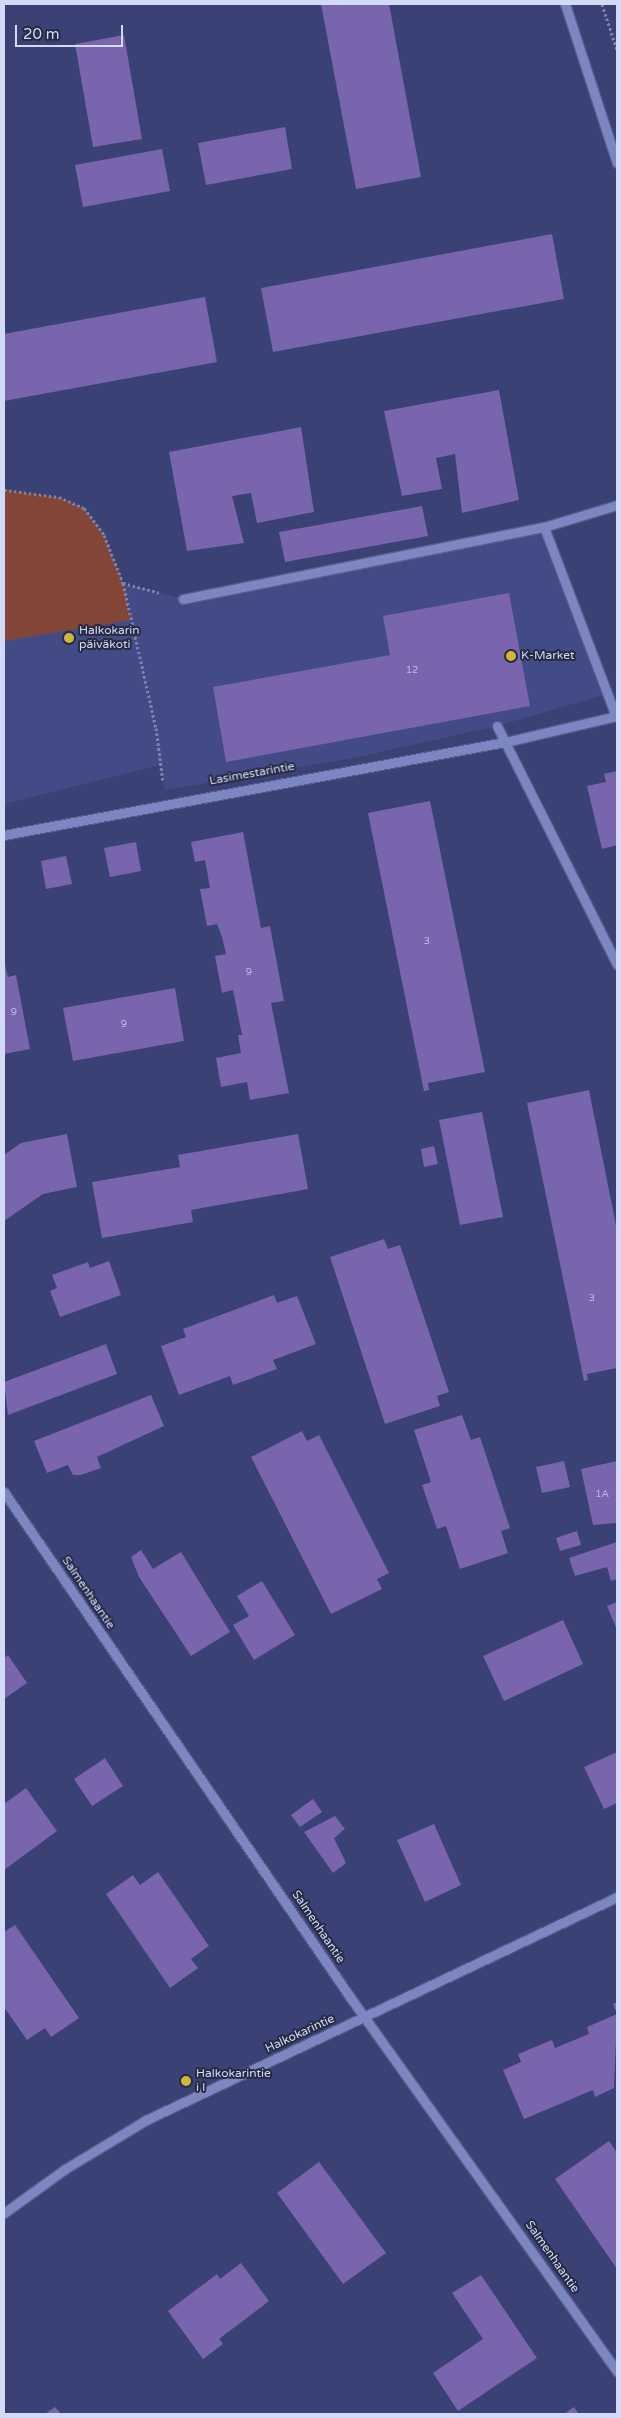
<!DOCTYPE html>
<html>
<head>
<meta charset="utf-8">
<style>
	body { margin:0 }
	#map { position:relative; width:621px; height:2418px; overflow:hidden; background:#394175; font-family:"Varela Round",sans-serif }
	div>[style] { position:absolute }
	.built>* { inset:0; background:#424b86 }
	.green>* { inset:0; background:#824536 }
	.building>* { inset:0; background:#7964ae }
	.path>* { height:3px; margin-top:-1.5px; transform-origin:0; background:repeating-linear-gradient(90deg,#7c83ae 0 2.5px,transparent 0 5px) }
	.roads { filter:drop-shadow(1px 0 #565c88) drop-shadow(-1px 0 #565c88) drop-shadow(0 1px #565c88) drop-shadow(0 -1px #565c88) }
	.minor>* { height:9px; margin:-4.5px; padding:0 4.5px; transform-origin:4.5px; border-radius:4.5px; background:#7c87c1 }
	.dots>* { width:14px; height:14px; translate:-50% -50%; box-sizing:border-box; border:2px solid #262b42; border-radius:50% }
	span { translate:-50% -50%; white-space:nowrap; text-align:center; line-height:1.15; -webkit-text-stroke:4px #262b42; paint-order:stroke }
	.number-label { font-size:10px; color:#bcbce6 }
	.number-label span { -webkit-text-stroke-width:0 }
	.poi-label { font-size:12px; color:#d3daf9 }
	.left { translate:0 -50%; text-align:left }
	.street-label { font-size:12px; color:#d3daf9 }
	.frame { position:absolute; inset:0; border:5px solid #d3daf9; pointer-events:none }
	.scale { position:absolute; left:15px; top:25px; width:108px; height:22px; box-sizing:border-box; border:2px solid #d3daf9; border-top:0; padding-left:6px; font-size:15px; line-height:18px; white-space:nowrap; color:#d3daf9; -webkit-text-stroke:4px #262b42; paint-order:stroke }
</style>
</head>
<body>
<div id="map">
	<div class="built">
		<i style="clip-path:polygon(4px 490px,59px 497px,84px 508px,104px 535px,123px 583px,183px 599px,544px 527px,607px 694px,497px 726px,353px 758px,165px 790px,160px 765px,4px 804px)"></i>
	</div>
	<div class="green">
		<i style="clip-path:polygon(4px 490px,59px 497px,84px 508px,104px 535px,123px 583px,131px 620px,4px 641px)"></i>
	</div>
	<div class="building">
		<i style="clip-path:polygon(321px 4px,389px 4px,421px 177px,356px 189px)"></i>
		<i style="clip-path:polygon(124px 35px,142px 139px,93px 147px,75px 44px)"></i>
		<i style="clip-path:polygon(285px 127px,292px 169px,206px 185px,198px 143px)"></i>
		<i style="clip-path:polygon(162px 149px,170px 191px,83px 207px,75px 165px)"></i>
		<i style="clip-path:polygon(552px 234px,564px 299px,273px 352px,261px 288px)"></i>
		<i style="clip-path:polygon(205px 297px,217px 362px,4px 401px,4px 334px)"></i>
		<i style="clip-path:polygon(499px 390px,519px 500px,462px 513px,455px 454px,436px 458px,442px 489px,402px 496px,384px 411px)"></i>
		<i style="clip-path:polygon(301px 427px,314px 512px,257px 523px,251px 493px,232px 496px,244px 543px,187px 551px,169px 452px)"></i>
		<i style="clip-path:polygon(422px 506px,428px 536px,285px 562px,279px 532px)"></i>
		<i style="clip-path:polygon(509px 593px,530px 706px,226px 762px,213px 687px,390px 655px,383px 616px)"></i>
		<i style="clip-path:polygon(617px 771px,617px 845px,602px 849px,587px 786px,606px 782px,604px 774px)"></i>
		<i style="clip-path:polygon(430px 801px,485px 1072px,428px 1083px,429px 1090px,424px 1091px,368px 813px)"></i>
		<i style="clip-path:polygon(243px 832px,261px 928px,270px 926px,284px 1001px,271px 1003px,289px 1093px,250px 1100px,247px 1082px,221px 1087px,216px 1058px,241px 1053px,238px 1035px,242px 1035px,233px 990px,222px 993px,215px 956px,226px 954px,222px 937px,217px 924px,207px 926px,200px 889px,210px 888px,205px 860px,195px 862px,191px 842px)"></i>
		<i style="clip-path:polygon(136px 842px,141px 871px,110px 877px,104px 848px)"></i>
		<i style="clip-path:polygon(66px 856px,72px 884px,46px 889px,41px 861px)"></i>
		<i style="clip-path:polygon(4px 961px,8px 977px,16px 975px,30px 1049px,4px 1054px)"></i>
		<i style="clip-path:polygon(175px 988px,184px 1041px,73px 1061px,63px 1008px)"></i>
		<i style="clip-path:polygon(589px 1090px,617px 1230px,617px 1368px,587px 1374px,588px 1380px,584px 1381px,527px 1103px)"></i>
		<i style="clip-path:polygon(482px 1112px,503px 1217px,460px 1225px,439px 1120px)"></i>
		<i style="clip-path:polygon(67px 1134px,77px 1187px,43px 1194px,4px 1221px,4px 1155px,21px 1143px)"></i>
		<i style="clip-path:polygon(298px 1134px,308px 1189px,191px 1210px,193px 1222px,102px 1238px,92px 1182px,180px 1167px,178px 1155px)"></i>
		<i style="clip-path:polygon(434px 1146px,438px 1164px,424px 1167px,421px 1149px)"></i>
		<i style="clip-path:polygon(384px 1239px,388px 1249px,400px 1245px,449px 1392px,437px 1396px,440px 1406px,385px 1424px,330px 1257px)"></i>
		<i style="clip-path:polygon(109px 1261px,121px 1295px,60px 1317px,50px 1291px,57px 1288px,52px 1275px,88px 1262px,90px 1268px)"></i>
		<i style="clip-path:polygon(274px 1295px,277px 1303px,297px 1296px,316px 1344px,273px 1360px,277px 1369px,233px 1385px,230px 1376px,179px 1395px,161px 1346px,186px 1337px,183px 1329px)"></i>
		<i style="clip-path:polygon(106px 1344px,117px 1374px,8px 1415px,4px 1382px)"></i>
		<i style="clip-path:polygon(151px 1395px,164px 1426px,97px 1457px,101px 1468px,81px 1475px,73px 1475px,68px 1465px,47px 1473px,34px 1441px)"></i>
		<i style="clip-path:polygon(462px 1415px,471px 1440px,480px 1437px,510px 1528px,501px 1531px,508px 1553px,460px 1569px,446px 1526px,437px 1529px,422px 1485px,431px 1482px,414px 1430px)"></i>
		<i style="clip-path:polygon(302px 1431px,307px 1441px,319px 1435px,389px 1573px,377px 1579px,382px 1589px,331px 1614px,251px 1457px)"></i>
		<i style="clip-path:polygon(564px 1461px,570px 1487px,542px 1493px,536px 1467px)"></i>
		<i style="clip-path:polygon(617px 1461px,617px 1523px,593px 1525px,581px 1469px)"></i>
		<i style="clip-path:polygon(577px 1531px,581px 1545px,560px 1551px,556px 1538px)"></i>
		<i style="clip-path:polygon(617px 1542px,617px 1579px,611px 1581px,607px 1567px,575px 1576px,569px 1558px)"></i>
		<i style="clip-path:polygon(141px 1550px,153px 1569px,181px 1552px,230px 1632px,191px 1656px,139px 1577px,131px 1557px)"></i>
		<i style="clip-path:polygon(262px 1581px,295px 1635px,254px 1660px,233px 1625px,249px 1616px,237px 1596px)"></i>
		<i style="clip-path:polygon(617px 1602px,617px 1630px,607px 1606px)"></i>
		<i style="clip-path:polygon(563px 1620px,583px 1664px,504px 1701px,483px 1656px)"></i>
		<i style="clip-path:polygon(8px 1655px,27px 1683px,4px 1699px,4px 1658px)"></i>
		<i style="clip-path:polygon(617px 1752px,617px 1803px,604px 1809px,584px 1767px)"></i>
		<i style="clip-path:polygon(105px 1758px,123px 1786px,92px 1806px,74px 1779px)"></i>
		<i style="clip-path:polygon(26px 1788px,57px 1831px,4px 1870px,4px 1804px)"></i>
		<i style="clip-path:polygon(313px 1799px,322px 1812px,300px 1827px,291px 1815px)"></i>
		<i style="clip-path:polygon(335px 1816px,345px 1829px,334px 1838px,346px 1863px,333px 1873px,304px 1832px)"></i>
		<i style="clip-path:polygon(434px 1824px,461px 1885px,425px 1902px,397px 1840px)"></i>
		<i style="clip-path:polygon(158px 1872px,209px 1946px,191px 1959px,198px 1968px,170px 1988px,106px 1894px,133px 1875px,140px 1885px)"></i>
		<i style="clip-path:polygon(15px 1925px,79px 2018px,51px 2037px,45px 2028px,27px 2040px,4px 2007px,4px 1932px)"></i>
		<i style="clip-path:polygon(617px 2002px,617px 2014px,613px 2004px)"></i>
		<i style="clip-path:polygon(617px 2014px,614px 2088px,595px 2097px,593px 2090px,524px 2119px,503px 2070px,521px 2062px,518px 2054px,552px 2040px,555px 2048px,589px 2034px,587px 2027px)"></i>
		<i style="clip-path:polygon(609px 2141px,617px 2153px,617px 2269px,555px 2179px)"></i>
		<i style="clip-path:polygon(319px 2162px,386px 2253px,343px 2284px,277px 2193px)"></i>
		<i style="clip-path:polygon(241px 2263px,269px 2301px,219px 2339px,223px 2344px,203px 2359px,168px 2311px,217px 2274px,220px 2279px)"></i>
		<i style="clip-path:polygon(481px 2275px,537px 2358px,458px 2411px,433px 2373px,483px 2339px,452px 2293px)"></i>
		<i style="clip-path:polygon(55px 2407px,61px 2414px,45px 2414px)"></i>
		<i style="clip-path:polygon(574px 2407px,579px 2414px,564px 2414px)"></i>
	</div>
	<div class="path">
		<i style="left:602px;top:4px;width:48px;rotate:71.9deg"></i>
		<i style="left:4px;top:490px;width:55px;rotate:7.3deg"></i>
		<i style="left:59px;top:497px;width:27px;rotate:24deg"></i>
		<i style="left:84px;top:508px;width:34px;rotate:53deg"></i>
		<i style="left:104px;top:535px;width:52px;rotate:68.4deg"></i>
		<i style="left:123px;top:583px;width:149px;rotate:77.2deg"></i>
		<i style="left:156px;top:728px;width:54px;rotate:82.6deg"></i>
		<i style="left:123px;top:583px;width:39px;rotate:15deg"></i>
	</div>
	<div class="roads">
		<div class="minor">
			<i style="left:565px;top:4px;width:167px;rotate:71.9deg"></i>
			<i style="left:544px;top:527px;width:203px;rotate:69.2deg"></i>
			<i style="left:183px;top:599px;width:368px;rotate:-11.3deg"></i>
			<i style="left:544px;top:527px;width:76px;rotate:-16.8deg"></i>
			<i style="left:497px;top:726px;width:267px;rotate:63.3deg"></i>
			<i style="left:4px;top:835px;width:510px;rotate:-10.52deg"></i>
			<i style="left:505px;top:742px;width:115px;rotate:-13.1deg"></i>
			<i style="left:4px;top:1492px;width:612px;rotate:55.58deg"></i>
			<i style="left:350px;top:1997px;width:460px;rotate:54.5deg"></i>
			<i style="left:4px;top:2213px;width:75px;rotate:-35.8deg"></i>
			<i style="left:65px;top:2169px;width:95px;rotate:-31.2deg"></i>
			<i style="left:146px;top:2120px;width:521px;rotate:-25.34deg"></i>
		</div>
	</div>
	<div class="dots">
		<i style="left:69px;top:638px;background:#d4b635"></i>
		<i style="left:511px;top:656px;background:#d4b635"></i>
		<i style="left:186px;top:2081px;background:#d4b635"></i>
	</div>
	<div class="number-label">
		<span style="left:412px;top:671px">12</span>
		<span style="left:427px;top:942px">3</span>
		<span style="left:249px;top:973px">9</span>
		<span style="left:14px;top:1013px">9</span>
		<span style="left:124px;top:1025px">9</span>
		<span style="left:592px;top:1299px">3</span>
		<span style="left:602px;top:1495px">1A</span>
	</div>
	<div class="poi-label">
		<span class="left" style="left:79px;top:638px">Halkokarin<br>päiväkoti</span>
		<span class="left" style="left:521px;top:656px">K-Market</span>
		<span class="left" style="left:196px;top:2081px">Halkokarintie<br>i I</span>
	</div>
	<div class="street-label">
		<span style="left:252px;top:774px;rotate:-10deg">Lasimestarintie</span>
		<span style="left:88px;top:1593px;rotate:56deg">Salmenhaantie</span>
		<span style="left:318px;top:1927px;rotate:56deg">Salmenhaantie</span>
		<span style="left:300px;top:2034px;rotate:-25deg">Halkokarintie</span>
		<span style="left:552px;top:2257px;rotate:55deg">Salmenhaantie</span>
	</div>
	<div class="frame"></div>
	<div class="scale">20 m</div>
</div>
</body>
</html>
